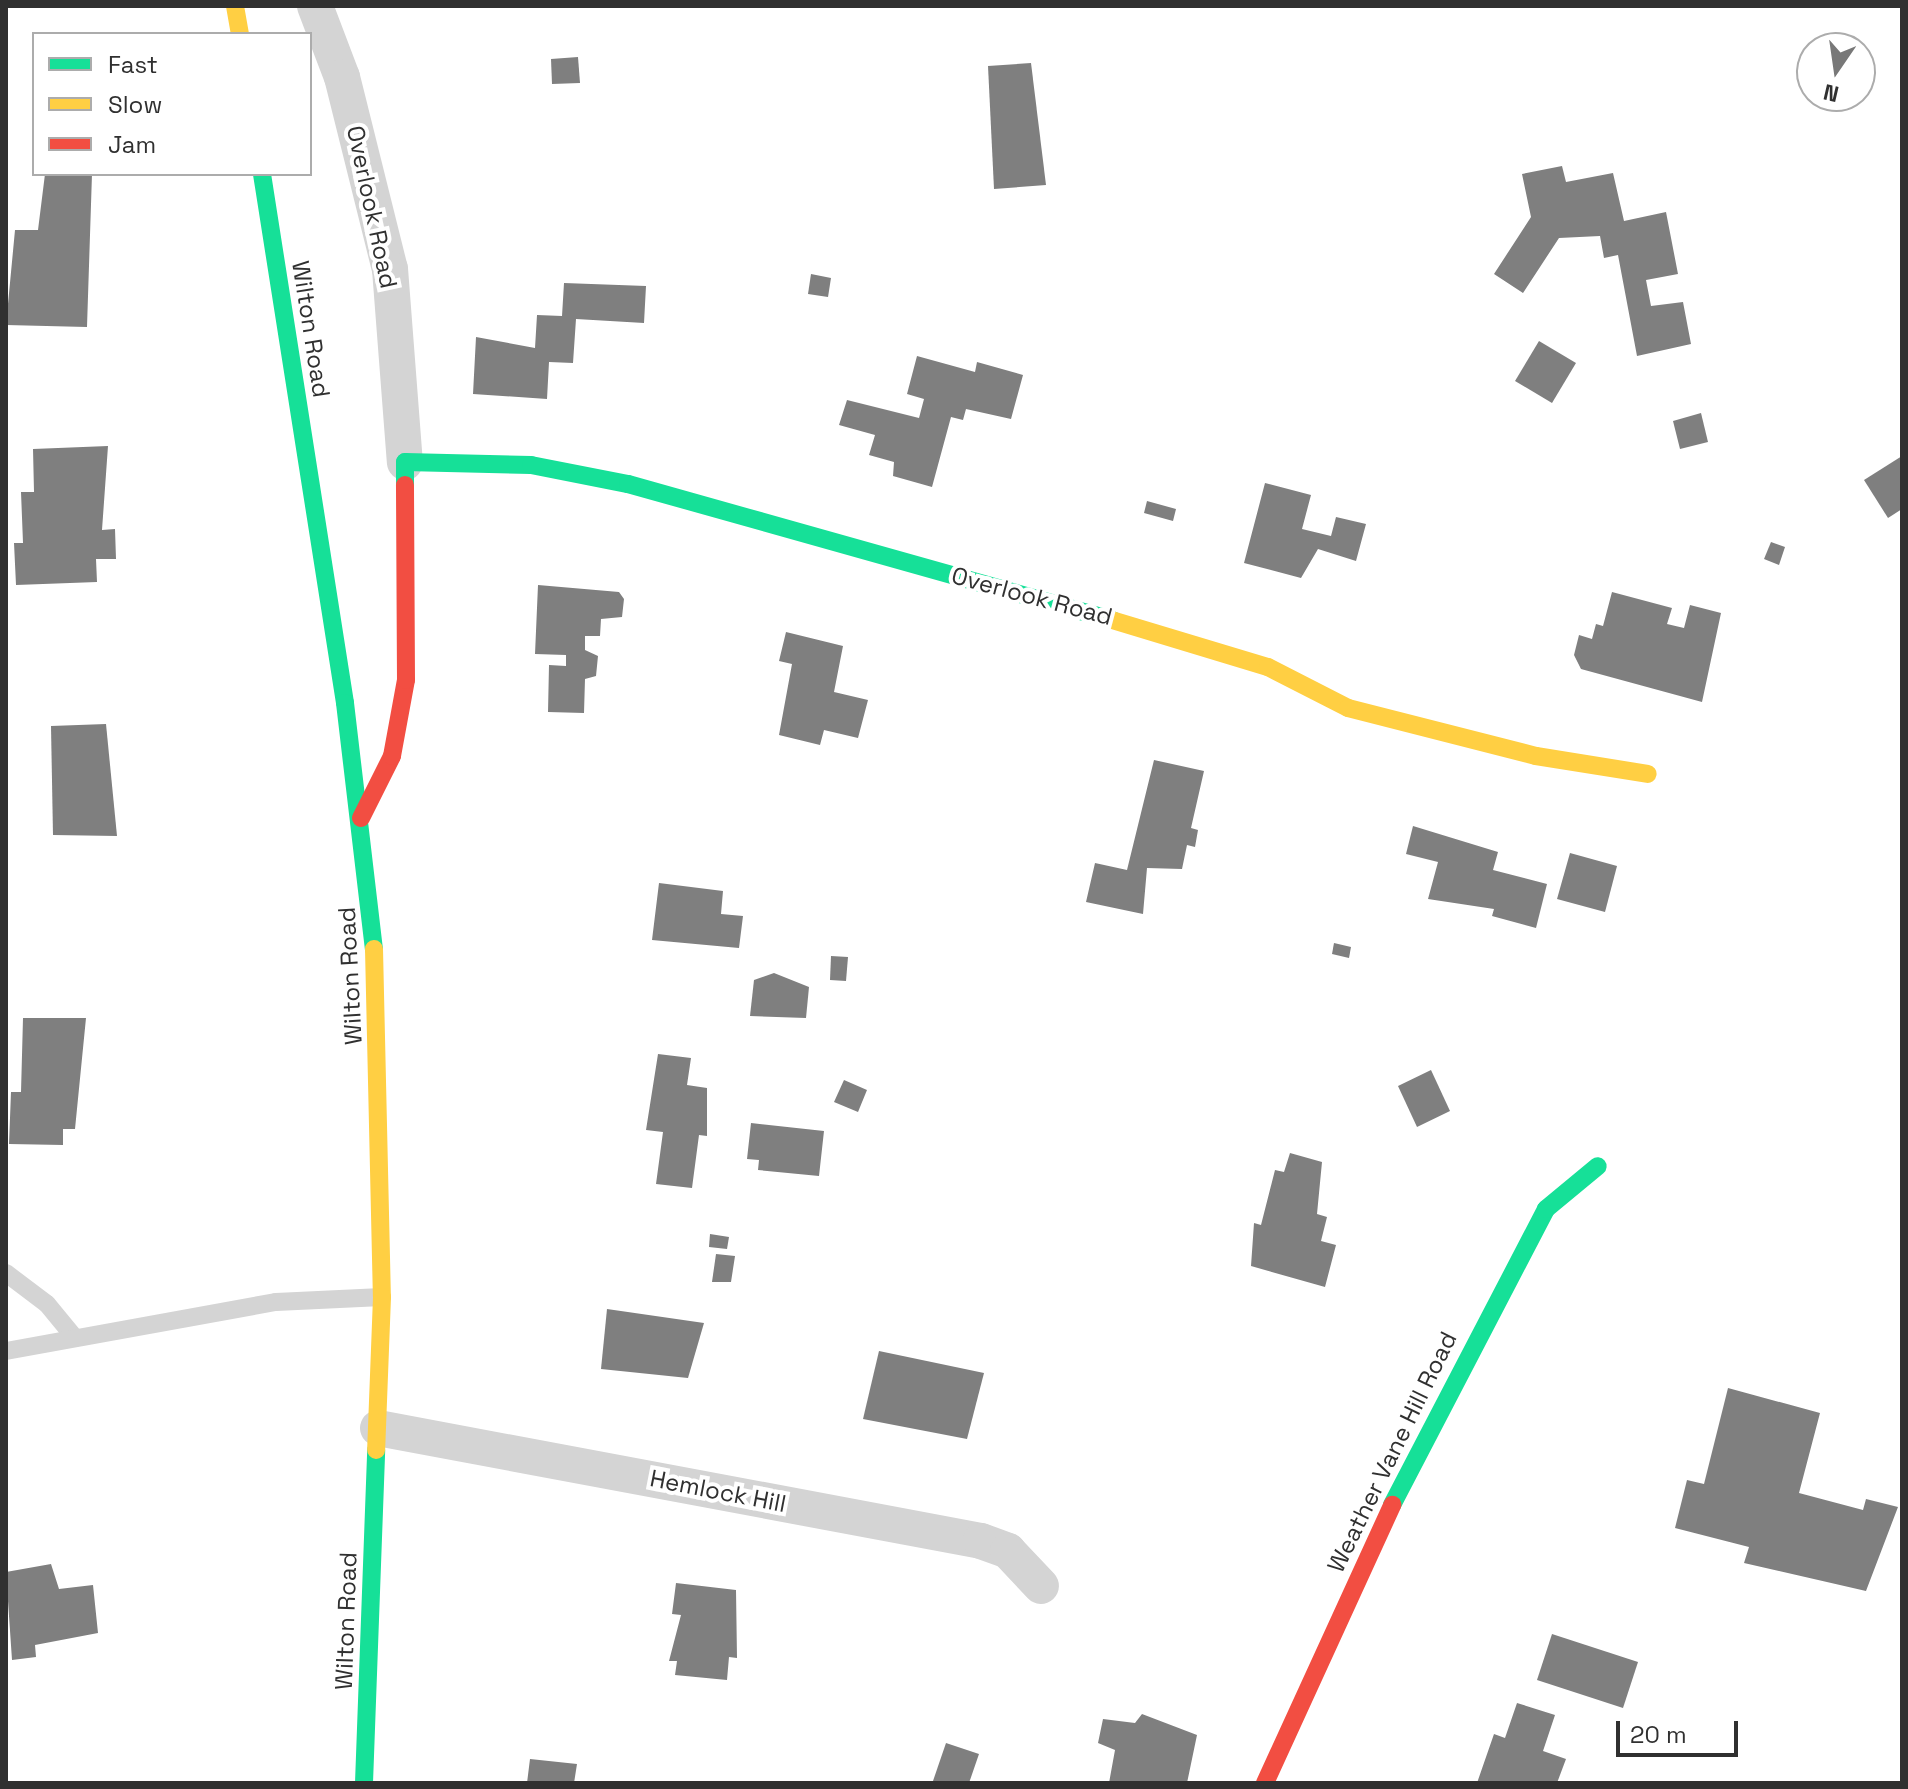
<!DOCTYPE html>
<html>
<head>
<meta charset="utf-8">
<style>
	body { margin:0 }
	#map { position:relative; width:1908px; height:1789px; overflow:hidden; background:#fff; font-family:"Space Grotesk",sans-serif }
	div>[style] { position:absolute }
	.building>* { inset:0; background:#7f7f7f }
	.lane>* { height:18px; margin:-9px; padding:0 9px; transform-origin:9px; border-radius:9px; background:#d4d4d4 }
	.street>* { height:36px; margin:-18px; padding:0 18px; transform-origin:18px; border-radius:18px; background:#d4d4d4 }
	.fast>* { height:18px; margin:-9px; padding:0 9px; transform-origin:9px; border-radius:9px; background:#16e098 }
	.slow>* { height:18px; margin:-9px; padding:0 9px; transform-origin:9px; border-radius:9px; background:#ffcf43 }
	.jam>* { height:18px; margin:-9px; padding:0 9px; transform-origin:9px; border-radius:9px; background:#f24e42 }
	span { translate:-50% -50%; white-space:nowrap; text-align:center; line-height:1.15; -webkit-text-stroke:8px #fff; paint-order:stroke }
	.street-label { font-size:24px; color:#303030 }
	.frame { position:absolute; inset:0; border:8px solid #303030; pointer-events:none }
	.legend { position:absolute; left:32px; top:32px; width:280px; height:144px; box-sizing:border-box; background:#fff; border:2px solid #acacac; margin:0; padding:10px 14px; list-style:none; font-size:24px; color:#303030 }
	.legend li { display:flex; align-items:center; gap:16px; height:40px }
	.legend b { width:40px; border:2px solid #acacac }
	.north { position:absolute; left:1796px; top:32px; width:80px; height:80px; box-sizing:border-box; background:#fff; border:2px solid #acacac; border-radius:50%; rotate:193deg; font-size:22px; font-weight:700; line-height:32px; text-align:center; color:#303030 }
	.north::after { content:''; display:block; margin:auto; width:28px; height:36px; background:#787878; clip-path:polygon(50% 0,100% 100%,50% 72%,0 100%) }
	.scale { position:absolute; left:1616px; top:1721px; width:122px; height:36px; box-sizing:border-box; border:4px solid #303030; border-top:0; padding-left:10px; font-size:24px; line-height:28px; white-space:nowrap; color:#303030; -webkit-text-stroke:6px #fff; paint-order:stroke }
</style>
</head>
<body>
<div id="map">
	<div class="building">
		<i style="clip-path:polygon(578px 57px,580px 83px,552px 84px,551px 59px)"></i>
		<i style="clip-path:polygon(1031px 63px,1046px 185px,994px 189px,988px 66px)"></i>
		<i style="clip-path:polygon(1562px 166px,1566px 182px,1613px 173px,1624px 221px,1666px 212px,1678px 274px,1646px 280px,1651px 306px,1683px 302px,1691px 344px,1637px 356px,1618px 255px,1604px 258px,1600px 236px,1559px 238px,1523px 293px,1494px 274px,1531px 217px,1522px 174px)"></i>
		<i style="clip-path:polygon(45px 174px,92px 174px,87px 327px,6px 325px,15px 230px,38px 230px)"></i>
		<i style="clip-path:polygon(811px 274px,831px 278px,828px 297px,808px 294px)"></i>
		<i style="clip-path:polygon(564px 283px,646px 286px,644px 323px,576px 319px,573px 363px,549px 362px,547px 399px,473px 394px,476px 337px,535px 348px,537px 315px,562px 316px)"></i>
		<i style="clip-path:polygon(1539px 341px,1576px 363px,1552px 403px,1515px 381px)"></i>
		<i style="clip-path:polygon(917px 356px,975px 372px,977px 362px,1023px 375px,1011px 419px,966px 409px,963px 420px,951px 417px,932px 487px,893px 476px,894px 462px,869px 455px,875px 435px,839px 425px,847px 400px,919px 418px,924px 399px,907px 394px)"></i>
		<i style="clip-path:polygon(1701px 413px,1708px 442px,1680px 449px,1673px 421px)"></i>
		<i style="clip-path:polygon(108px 446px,102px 530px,115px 529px,116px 559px,96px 559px,97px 582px,16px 585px,14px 543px,23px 543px,21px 492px,34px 492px,33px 449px)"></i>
		<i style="clip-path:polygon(1902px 456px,1902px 509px,1888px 518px,1864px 480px)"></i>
		<i style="clip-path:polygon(1265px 483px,1311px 495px,1302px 529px,1331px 536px,1336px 517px,1366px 524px,1356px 561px,1318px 549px,1301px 578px,1244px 563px)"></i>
		<i style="clip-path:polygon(1147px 501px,1176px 509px,1173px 521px,1144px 513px)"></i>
		<i style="clip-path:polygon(1771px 542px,1785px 547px,1779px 565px,1764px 559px)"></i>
		<i style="clip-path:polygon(538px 585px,619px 592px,624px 599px,622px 617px,601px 619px,600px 636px,585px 636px,585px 650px,598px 656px,596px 676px,585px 679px,584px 713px,548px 712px,549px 665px,566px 666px,566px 655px,535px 654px)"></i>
		<i style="clip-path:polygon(1612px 592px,1672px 608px,1667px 624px,1684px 628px,1690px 605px,1721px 613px,1702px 702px,1581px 669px,1574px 655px,1579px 635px,1592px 639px,1596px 624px,1603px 626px)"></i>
		<i style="clip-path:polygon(786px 632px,843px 646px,834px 692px,868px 700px,858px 738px,824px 730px,820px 745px,779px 735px,792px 664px,779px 661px)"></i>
		<i style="clip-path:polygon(106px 724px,117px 836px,53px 835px,51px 726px)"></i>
		<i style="clip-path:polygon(1154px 760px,1204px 771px,1191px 828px,1198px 830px,1195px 847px,1187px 845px,1182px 869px,1147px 868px,1143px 914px,1086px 902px,1095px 863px,1127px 870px)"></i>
		<i style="clip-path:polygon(1413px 826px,1498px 852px,1493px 870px,1547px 884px,1536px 928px,1492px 916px,1494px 909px,1428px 899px,1438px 862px,1406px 854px)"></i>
		<i style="clip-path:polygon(1570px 853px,1617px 866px,1605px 912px,1557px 899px)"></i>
		<i style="clip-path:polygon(659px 883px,723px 891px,721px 914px,743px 916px,739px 948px,652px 940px)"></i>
		<i style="clip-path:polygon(1334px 943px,1351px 947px,1349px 958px,1332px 954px)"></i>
		<i style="clip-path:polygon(831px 956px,848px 957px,846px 981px,830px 980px)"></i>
		<i style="clip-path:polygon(774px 973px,809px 987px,806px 1018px,750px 1016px,754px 980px)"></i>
		<i style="clip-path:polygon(23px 1018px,86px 1018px,75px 1129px,63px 1129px,63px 1145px,9px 1144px,11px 1092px,21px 1092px)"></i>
		<i style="clip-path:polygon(658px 1054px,691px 1058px,687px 1085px,707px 1088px,707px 1136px,699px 1135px,692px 1188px,656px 1184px,663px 1132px,646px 1130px)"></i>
		<i style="clip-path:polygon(1431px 1070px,1450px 1111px,1417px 1127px,1398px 1086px)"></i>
		<i style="clip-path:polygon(844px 1080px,867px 1090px,858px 1112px,834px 1102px)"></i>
		<i style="clip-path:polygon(751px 1123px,824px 1131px,819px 1176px,758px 1170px,759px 1160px,747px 1159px)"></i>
		<i style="clip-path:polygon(1290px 1153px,1322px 1162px,1317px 1214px,1327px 1217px,1321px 1241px,1336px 1245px,1325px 1287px,1251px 1266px,1254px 1223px,1261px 1225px,1275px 1170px,1284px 1172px)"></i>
		<i style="clip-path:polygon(710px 1234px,729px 1237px,727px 1249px,709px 1247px)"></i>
		<i style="clip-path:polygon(716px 1254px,735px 1256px,731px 1282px,712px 1282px)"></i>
		<i style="clip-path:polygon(607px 1309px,704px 1323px,688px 1378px,601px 1369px)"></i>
		<i style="clip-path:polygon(879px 1351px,984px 1373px,967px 1439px,863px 1419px)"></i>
		<i style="clip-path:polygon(1728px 1388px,1820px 1413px,1799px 1493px,1863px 1510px,1866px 1499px,1898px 1507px,1866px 1591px,1744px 1563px,1749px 1547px,1675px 1528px,1687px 1480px,1704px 1484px)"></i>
		<i style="clip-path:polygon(51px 1564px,59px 1589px,93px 1585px,98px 1633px,35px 1645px,36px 1657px,12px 1660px,6px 1572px)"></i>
		<i style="clip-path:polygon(676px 1583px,736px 1590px,737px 1658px,729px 1657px,727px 1680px,675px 1675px,677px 1661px,669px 1661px,681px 1615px,672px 1614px)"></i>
		<i style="clip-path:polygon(1552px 1634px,1638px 1662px,1623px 1708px,1537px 1680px)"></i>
		<i style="clip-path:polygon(1517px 1703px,1555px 1715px,1543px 1751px,1566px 1759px,1557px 1783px,1477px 1783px,1494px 1734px,1505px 1738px)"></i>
		<i style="clip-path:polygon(1142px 1714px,1197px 1735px,1187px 1783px,1109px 1783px,1115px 1750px,1098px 1743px,1103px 1719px,1135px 1723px)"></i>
		<i style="clip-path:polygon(946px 1743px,979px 1754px,969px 1783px,933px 1781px)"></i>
		<i style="clip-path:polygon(530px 1759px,577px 1764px,574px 1783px,527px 1783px)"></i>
	</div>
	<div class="lane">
		<i style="left:6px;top:1273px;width:51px;rotate:37.1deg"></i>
		<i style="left:47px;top:1304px;width:44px;rotate:50.5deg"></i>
		<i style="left:6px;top:1351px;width:274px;rotate:-10.3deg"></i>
		<i style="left:276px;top:1302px;width:106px;rotate:-2.7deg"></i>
	</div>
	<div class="street">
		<i style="left:315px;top:6px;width:76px;rotate:69.2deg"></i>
		<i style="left:342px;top:77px;width:198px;rotate:76deg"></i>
		<i style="left:390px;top:269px;width:194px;rotate:85.6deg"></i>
		<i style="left:378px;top:1428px;width:613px;rotate:10.61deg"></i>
		<i style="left:981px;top:1541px;width:29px;rotate:20deg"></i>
		<i style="left:1008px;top:1551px;width:48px;rotate:46.7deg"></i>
	</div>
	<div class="fast">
		<i style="left:262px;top:174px;width:535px;rotate:81.08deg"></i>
		<i style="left:345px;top:703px;width:248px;rotate:83.3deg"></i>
		<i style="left:405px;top:485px;width:23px;rotate:-90deg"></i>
		<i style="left:405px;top:462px;width:126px;rotate:1.4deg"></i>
		<i style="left:531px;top:465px;width:99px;rotate:11.1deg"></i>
		<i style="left:628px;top:484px;width:503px;rotate:15.69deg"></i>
		<i style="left:1392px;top:1505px;width:334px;rotate:-62.5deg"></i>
		<i style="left:1546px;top:1209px;width:67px;rotate:-39.6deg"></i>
		<i style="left:364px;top:1783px;width:333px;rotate:-87.9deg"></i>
	</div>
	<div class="slow">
		<i style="left:235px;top:6px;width:28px;rotate:80deg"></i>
		<i style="left:1112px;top:620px;width:163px;rotate:16.8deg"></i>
		<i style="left:1268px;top:667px;width:90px;rotate:27.1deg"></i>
		<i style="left:1348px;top:708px;width:194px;rotate:14.3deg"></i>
		<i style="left:1536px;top:756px;width:113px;rotate:9.1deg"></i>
		<i style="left:374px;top:949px;width:348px;rotate:88.7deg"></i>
		<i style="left:382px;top:1297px;width:153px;rotate:92.2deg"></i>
	</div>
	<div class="jam">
		<i style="left:361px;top:818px;width:69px;rotate:-63.4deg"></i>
		<i style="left:392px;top:756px;width:77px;rotate:-79.6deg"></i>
		<i style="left:406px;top:680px;width:195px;rotate:-90.3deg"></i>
		<i style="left:1265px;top:1783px;width:306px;rotate:-65.4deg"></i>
	</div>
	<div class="street-label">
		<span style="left:372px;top:207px;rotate:78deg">Overlook Road</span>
		<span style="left:311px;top:329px;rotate:81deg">Wilton Road</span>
		<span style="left:1032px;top:596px;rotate:15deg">Overlook Road</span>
		<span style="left:350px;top:976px;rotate:-93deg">Wilton Road</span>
		<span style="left:1392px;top:1452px;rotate:-64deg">Weather Vane Hill Road</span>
		<span style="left:718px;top:1491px;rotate:11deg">Hemlock Hill</span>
		<span style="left:346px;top:1621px;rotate:-88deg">Wilton Road</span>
	</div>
	<div class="frame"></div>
	<ul class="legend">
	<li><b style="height:10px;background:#16e098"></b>Fast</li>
	<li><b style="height:10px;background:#ffcf43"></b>Slow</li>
	<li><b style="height:10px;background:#f24e42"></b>Jam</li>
	</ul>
	<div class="north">N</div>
	<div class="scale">20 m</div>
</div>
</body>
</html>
